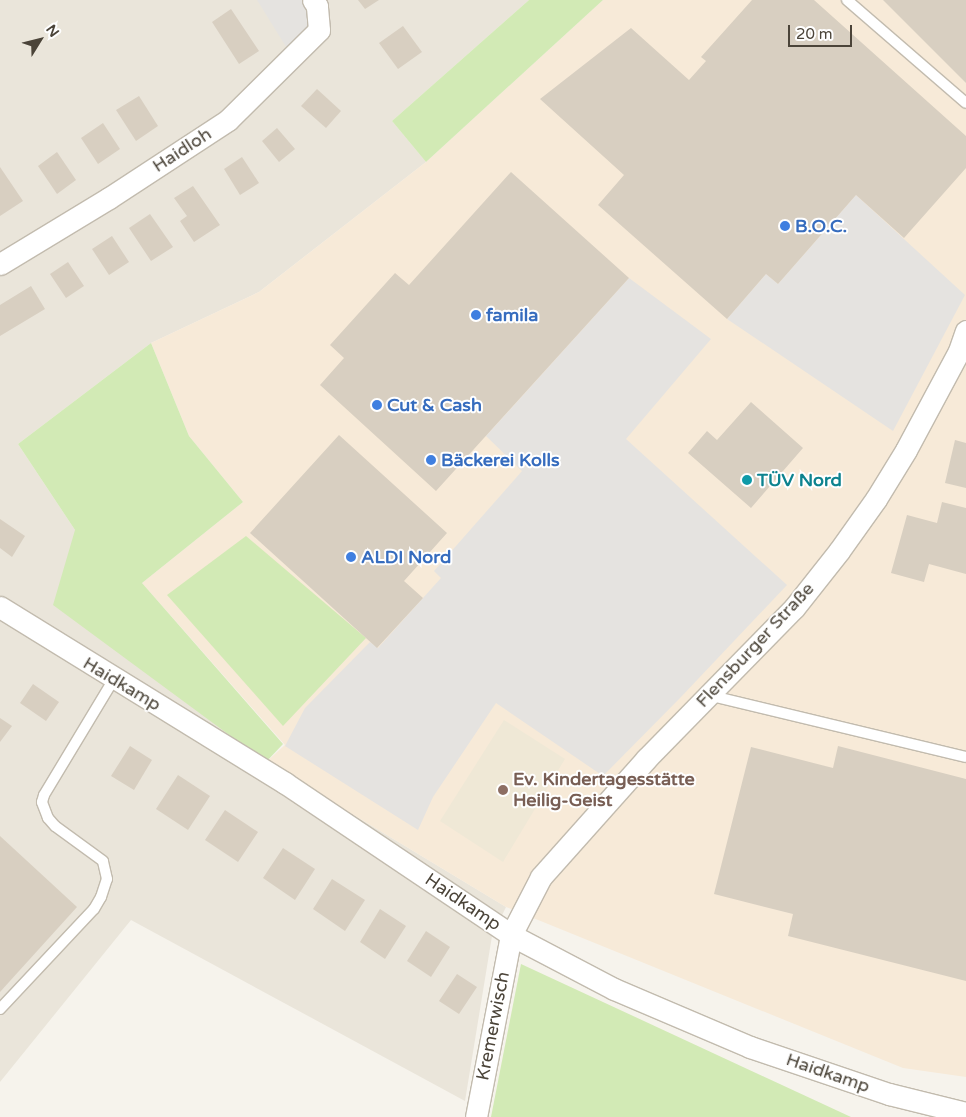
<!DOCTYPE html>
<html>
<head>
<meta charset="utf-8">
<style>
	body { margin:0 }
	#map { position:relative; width:966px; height:1117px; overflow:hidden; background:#f6f3ec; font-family:"Varela Round",sans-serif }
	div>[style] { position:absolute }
	.residential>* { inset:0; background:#eae5da }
	.commercial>* { inset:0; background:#f7ead8 }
	.education>* { inset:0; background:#efe8d6 }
	.green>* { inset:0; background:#d2eab5 }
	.parking>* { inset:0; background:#e5e3e0 }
	.building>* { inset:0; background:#d8cfc1 }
	.roads { filter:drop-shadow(1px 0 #c2bbae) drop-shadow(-1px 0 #c2bbae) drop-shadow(0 1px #c2bbae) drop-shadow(0 -1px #c2bbae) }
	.service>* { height:10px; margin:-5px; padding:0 5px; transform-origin:5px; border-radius:5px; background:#fff }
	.minor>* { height:21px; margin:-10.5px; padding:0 10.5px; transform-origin:10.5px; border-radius:10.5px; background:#fff }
	.dots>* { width:14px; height:14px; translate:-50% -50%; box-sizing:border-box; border:2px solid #fff; border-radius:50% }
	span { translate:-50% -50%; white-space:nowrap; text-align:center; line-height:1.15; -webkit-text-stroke:4px #fff; paint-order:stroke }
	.street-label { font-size:18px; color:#4b4439 }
	.shop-label { font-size:18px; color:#366cbe; font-weight:700 }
	.left { translate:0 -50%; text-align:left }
	.culture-label { font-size:18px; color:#0d838f; font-weight:700 }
	.education-label { font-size:18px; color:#785e54; font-weight:700 }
	.north { position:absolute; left:15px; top:15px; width:50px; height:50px; -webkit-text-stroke:4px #fff; paint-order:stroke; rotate:54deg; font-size:14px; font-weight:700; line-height:20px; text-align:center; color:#4b4439 }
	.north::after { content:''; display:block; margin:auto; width:18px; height:22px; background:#4b4439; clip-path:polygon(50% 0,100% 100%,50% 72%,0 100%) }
	.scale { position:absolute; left:788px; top:25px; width:64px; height:22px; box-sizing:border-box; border:2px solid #4b4439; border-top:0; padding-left:6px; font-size:15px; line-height:18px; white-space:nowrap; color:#4b4439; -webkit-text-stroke:4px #fff; paint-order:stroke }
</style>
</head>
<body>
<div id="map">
	<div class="residential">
		<i style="clip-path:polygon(0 0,529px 0,392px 121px,426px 162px,259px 292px,151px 343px,18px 444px,75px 530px,266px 762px,506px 907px,492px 936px,465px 1101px,131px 920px,0 1082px)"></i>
	</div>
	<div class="commercial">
		<i style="clip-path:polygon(603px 0,966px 0,966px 1077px,903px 1068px,506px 907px,266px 762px,285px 745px,142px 583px,243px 502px,189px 436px,151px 343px,259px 292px,426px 162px)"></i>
	</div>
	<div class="education">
		<i style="clip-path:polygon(504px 720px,565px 759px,503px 862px,440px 821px)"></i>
	</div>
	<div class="green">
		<i style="clip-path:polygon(529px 0,603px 0,426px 162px,392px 121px)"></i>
		<i style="clip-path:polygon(151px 343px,189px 436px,243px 502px,142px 583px,283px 744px,266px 762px,53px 605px,75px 530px,18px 444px)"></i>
		<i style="clip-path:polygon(246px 536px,366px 638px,283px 726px,167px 595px)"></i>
		<i style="clip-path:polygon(521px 964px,851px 1117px,491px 1117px)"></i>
	</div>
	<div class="parking">
		<i style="clip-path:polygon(257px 0,303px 0,311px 13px,304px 35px,288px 50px)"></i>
		<i style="clip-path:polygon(856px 195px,965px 295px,893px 431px,727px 319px,766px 274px,778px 284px)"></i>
		<i style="clip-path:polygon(629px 278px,711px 339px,626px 439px,787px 585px,681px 697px,603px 776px,496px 703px,433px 797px,418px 830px,285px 746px,305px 708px,370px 642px,378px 648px,441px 578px,434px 571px,522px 471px,486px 436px)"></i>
	</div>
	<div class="building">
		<i style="clip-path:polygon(358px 0,379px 0,365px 9px)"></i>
		<i style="clip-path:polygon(752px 0,814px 0,966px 136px,966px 168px,904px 238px,856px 195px,778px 284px,766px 274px,727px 319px,598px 205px,624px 175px,540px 99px,631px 28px,689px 80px,706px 61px,701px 57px)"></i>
		<i style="clip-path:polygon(883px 0,966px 0,966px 83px)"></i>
		<i style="clip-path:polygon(231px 9px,259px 51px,239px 64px,212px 22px)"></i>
		<i style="clip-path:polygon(403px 26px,422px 52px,398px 69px,379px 43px)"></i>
		<i style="clip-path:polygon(317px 89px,341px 111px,326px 128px,301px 106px)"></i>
		<i style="clip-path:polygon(139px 96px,158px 126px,136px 141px,116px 110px)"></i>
		<i style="clip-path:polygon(103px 123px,120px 149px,98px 164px,81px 138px)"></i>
		<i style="clip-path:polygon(277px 128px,295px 149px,279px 162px,262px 141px)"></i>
		<i style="clip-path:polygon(57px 152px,76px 180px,57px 194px,38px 166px)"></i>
		<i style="clip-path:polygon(242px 157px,259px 183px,240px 195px,224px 169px)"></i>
		<i style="clip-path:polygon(0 167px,23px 201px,0 216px)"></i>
		<i style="clip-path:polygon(511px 172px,629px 278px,436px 491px,320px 385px,344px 358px,330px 345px,395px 273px,409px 285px)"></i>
		<i style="clip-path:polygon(193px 186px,220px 225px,194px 242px,180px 221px,187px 216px,174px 198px)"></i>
		<i style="clip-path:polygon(150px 214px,173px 247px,151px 261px,129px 228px)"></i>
		<i style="clip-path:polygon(112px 236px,129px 262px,109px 275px,92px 249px)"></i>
		<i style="clip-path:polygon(68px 262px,84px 286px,66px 298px,50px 274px)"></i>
		<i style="clip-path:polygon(31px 286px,45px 309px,0 336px,0 305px)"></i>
		<i style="clip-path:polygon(751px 402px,803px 448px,751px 508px,688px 453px,707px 431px,717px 440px)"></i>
		<i style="clip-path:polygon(339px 435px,447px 533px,404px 581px,423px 598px,377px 648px,250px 533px)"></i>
		<i style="clip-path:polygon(955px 440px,966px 443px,966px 488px,945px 483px)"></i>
		<i style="clip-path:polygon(942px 502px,966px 508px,966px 574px,929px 564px,924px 582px,891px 573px,907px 515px,937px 523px)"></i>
		<i style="clip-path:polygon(0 519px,25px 536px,12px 557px,0 548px)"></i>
		<i style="clip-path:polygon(33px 684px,59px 702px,46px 721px,20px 703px)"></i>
		<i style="clip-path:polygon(0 718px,12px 726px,0 742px)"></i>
		<i style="clip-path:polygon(130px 746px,152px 760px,134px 790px,111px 776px)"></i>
		<i style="clip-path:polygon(838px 746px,966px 779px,966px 981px,788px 936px,793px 914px,714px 894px,751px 747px,833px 768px)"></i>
		<i style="clip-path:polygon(178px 775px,210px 796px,188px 830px,156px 809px)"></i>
		<i style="clip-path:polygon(225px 810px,258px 832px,238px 862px,205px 840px)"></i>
		<i style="clip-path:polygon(0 836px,77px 907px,0 992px)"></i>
		<i style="clip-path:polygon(283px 848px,315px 869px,295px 900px,263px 878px)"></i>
		<i style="clip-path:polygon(332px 879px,365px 900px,345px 931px,313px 909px)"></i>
		<i style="clip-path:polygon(380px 909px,406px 926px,385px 959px,360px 942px)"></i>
		<i style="clip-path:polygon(426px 931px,450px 947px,431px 977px,407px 961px)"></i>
		<i style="clip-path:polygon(457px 974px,477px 987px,459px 1014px,439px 1001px)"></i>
	</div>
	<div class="roads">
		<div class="service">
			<i style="left:847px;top:0;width:157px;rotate:40.9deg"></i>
			<i style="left:708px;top:695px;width:265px;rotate:13.5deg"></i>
			<i style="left:0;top:1009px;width:137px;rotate:-46.8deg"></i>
			<i style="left:94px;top:909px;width:14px;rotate:-60deg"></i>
			<i style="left:101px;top:897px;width:19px;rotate:-72deg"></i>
			<i style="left:107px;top:879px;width:18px;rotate:-103deg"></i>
			<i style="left:103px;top:861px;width:59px;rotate:-143.9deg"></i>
			<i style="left:55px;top:826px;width:11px;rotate:-131deg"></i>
			<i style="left:48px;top:818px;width:17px;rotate:-111deg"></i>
			<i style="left:42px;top:802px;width:7px;rotate:-74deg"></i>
			<i style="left:44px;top:795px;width:135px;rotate:-58.9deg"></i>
		</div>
		<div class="minor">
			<i style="left:0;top:264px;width:127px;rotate:-31.2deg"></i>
			<i style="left:109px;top:198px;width:142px;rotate:-33.2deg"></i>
			<i style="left:228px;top:120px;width:128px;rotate:-44.7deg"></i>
			<i style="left:319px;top:30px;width:24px;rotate:-95deg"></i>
			<i style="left:317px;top:6px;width:7px;rotate:-124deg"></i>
			<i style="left:0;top:607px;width:335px;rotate:31.7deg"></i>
			<i style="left:285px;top:783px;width:272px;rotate:33.9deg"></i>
			<i style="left:511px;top:935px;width:116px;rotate:27.7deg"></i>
			<i style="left:614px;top:989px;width:148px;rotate:23.1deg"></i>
			<i style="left:750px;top:1047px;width:147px;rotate:18.7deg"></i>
			<i style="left:889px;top:1094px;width:79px;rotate:13.9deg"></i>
			<i style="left:476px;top:1117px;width:185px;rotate:-79.1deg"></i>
			<i style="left:511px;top:935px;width:65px;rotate:-62.7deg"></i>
			<i style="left:541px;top:877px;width:158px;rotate:-48.3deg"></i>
			<i style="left:646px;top:759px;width:211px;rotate:-45.6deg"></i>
			<i style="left:794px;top:608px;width:73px;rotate:-51.7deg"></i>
			<i style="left:839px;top:551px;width:64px;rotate:-54.6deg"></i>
			<i style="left:876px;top:499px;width:57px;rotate:-58.5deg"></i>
			<i style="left:906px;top:450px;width:112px;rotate:-61.8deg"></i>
			<i style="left:959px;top:351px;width:21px;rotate:-71deg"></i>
		</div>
	</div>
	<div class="dots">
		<i style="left:785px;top:226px;background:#3f7fe0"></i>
		<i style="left:476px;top:315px;background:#3f7fe0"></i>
		<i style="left:377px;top:405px;background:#3f7fe0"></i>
		<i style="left:431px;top:460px;background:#3f7fe0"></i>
		<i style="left:747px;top:480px;background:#0f9aa8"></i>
		<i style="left:351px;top:557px;background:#3f7fe0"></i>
		<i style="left:503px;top:790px;background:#8d6e63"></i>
	</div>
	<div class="street-label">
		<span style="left:182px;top:150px;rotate:-33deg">Haidloh</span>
		<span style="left:755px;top:645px;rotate:-47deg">Flensburger Straße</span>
		<span style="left:122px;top:684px;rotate:31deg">Haidkamp</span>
		<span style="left:463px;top:902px;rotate:34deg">Haidkamp</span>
		<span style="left:493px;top:1026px;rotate:-79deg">Kremerwisch</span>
		<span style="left:828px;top:1073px;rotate:19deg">Haidkamp</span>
	</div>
	<div class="shop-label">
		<span class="left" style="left:795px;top:226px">B.O.C.</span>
		<span class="left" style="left:486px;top:315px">famila</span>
		<span class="left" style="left:387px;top:405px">Cut &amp; Cash</span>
		<span class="left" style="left:441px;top:460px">Bäckerei Kolls</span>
		<span class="left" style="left:361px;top:557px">ALDI Nord</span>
	</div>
	<div class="culture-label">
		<span class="left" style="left:757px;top:480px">TÜV Nord</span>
	</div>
	<div class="education-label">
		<span class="left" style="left:513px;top:790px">Ev. Kindertagesstätte<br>Heilig-Geist</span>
	</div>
	<div class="north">N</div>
	<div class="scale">20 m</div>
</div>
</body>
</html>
